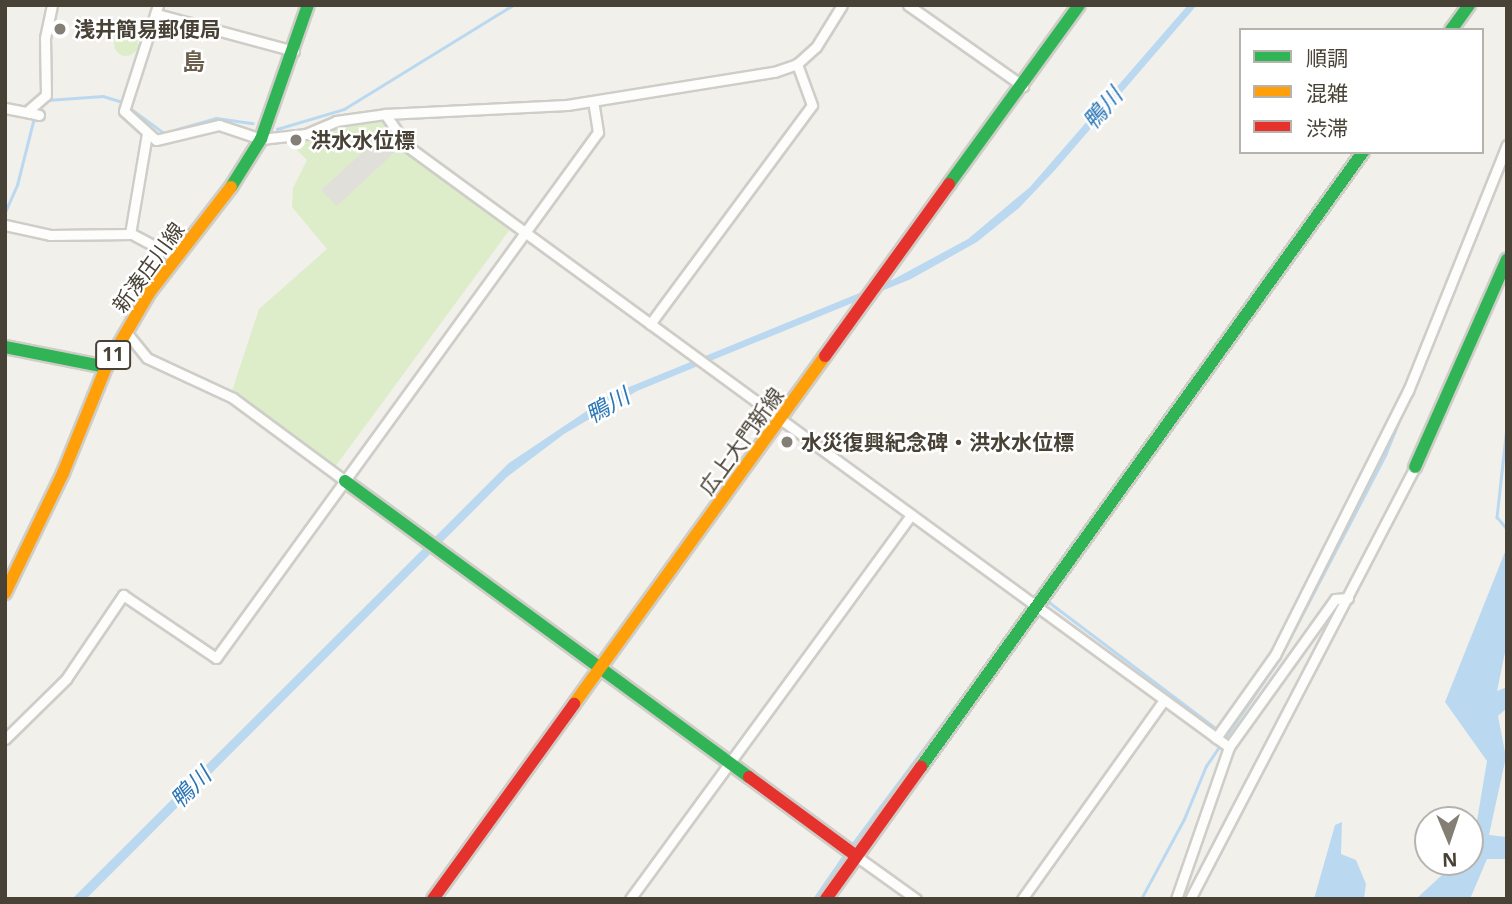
<!DOCTYPE html>
<html>
<head>
<meta charset="utf-8">
<style>
	body { margin:0 }
	#map { position:relative; width:1512px; height:904px; overflow:hidden; background:#f1f0eb; font-family:"Noto Sans","Noto Sans JP",sans-serif }
	div>[style] { position:absolute }
	.green>* { inset:0; background:#ddedca }
	.round { border-radius:50% }
	.parking>* { inset:0; background:#e0dfda }
	.water>* { inset:0; background:#bad9f0 }
	.stream>* { height:2.5px; margin:-1.25px; padding:0 1.25px; transform-origin:1.25px; border-radius:1.25px; background:#bad9f0 }
	.roads { filter:drop-shadow(2px 0 #cfcdc8) drop-shadow(-2px 0 #cfcdc8) drop-shadow(0 2px #cfcdc8) drop-shadow(0 -2px #cfcdc8) }
	.street>* { height:9px; margin:-4.5px; padding:0 4.5px; transform-origin:4.5px; border-radius:4.5px; background:#fdfdfc }
	.fast>* { height:12px; margin:-6px; padding:0 6px; transform-origin:6px; border-radius:6px; background:#30b455 }
	.slow>* { height:12px; margin:-6px; padding:0 6px; transform-origin:6px; border-radius:6px; background:#ff9f0a }
	.jam>* { height:12px; margin:-6px; padding:0 6px; transform-origin:6px; border-radius:6px; background:#e5322d }
	.dots>* { width:19px; height:19px; translate:-50% -50%; box-sizing:border-box; border:4px solid #fff; border-radius:50% }
	span { translate:-50% -50%; white-space:nowrap; text-align:center; line-height:1.15; -webkit-text-stroke:5px #fff; paint-order:stroke }
	.shield-label span { padding:2px 5px; background:#fff; border:2px solid; border-radius:5px; -webkit-text-stroke-width:0 }
	.shield-label { font-size:19px; color:#484236; font-weight:700 }
	.poi-label { font-size:21px; color:#484236; font-weight:700 }
	.left { translate:0 -50%; text-align:left }
	.street-label { font-size:21px; color:#484236 }
	.neighbourhood-label { font-size:23px; color:#6b604d; font-weight:700 }
	.water-label { font-size:23px; color:#2c77b7; font-style:italic }
	.frame { position:absolute; inset:0; border:7px solid #484236; pointer-events:none }
	.legend { position:absolute; left:1239px; top:28px; width:245px; height:126px; box-sizing:border-box; background:#fff; border:2px solid #b6b3af; margin:0; padding:9px 12px; list-style:none; font-size:21px; color:#484236 }
	.legend li { display:flex; align-items:center; gap:14px; height:35px }
	.legend b { width:35px; border:2px solid #b6b3af }
	.north { position:absolute; left:1414px; top:806px; width:70px; height:70px; box-sizing:border-box; background:#fff; border:2px solid #b6b3af; border-radius:50%; rotate:178deg; font-size:19px; font-weight:700; line-height:28px; text-align:center; color:#484236 }
	.north::after { content:''; display:block; margin:auto; width:24px; height:32px; background:#837f75; clip-path:polygon(50% 0,100% 100%,50% 72%,0 100%) }
</style>
</head>
<body>
<div id="map">
	<div class="green">
		<i class="round" style="left:114px;top:32px;width:24px;height:24px"></i>
		<i style="clip-path:polygon(373px 111px,406px 150px,511px 228px,335px 467px,232px 391px,259px 309px,327px 249px,292px 207px,293px 188px,307px 160px,284px 137px,335px 117px)"></i>
	</div>
	<div class="parking">
		<i style="clip-path:polygon(384px 133px,398px 149px,337px 206px,321px 190px)"></i>
	</div>
	<div class="water">
		<i style="clip-path:polygon(1188px 5px,1197px 5px,1055px 170px,1019px 208px,977px 242px,911px 279px,637px 391px,564px 434px,507px 477px,86px 899px,72px 899px,509px 463px,612px 394px,894px 279px,968px 239px,1030px 187px)"></i>
		<i style="clip-path:polygon(1507px 547px,1507px 643px,1497px 691px,1507px 687px,1507px 708px,1498px 716px,1506px 757px,1489px 835px,1507px 837px,1507px 859px,1487px 859px,1470px 899px,1416px 899px,1456px 862px,1470px 862px,1487px 761px,1445px 702px)"></i>
		<i style="clip-path:polygon(1342px 822px,1341px 854px,1356px 860px,1366px 884px,1364px 899px,1314px 899px,1335px 825px)"></i>
	</div>
	<div class="stream">
		<i style="left:47px;top:100px;width:56px;rotate:-4.1deg"></i>
		<i style="left:103px;top:96px;width:21px;rotate:17deg"></i>
		<i style="left:130px;top:108px;width:42px;rotate:36.3deg"></i>
		<i style="left:164px;top:133px;width:54px;rotate:-16.1deg"></i>
		<i style="left:216px;top:118px;width:37px;rotate:8deg"></i>
		<i style="left:277px;top:129px;width:70px;rotate:-16.6deg"></i>
		<i style="left:344px;top:109px;width:198px;rotate:-31.6deg"></i>
		<i style="left:5px;top:212px;width:30px;rotate:-66deg"></i>
		<i style="left:17px;top:185px;width:69px;rotate:-75.8deg"></i>
		<i style="left:1456px;top:261px;width:42px;rotate:-69deg"></i>
		<i style="left:1426px;top:336px;width:35px;rotate:-68deg"></i>
		<i style="left:1507px;top:427px;width:91px;rotate:96.3deg"></i>
		<i style="left:1497px;top:517px;width:16px;rotate:50deg"></i>
		<i style="left:1045px;top:605px;width:5px;rotate:-37deg"></i>
		<i style="left:1049px;top:602px;width:212px;rotate:37.1deg"></i>
		<i style="left:851px;top:846px;width:273px;rotate:-53.3deg"></i>
		<i style="left:814px;top:899px;width:55px;rotate:-55.4deg"></i>
		<i style="left:1141px;top:899px;width:91px;rotate:-61.7deg"></i>
		<i style="left:1184px;top:819px;width:57px;rotate:-67.5deg"></i>
		<i style="left:1206px;top:766px;width:130px;rotate:-55.7deg"></i>
		<i style="left:1279px;top:659px;width:230px;rotate:-62.5deg"></i>
		<i style="left:1385px;top:455px;width:79px;rotate:-67.7deg"></i>
	</div>
	<div class="roads">
		<div class="street">
			<i style="left:158px;top:5px;width:111px;rotate:107.8deg"></i>
			<i style="left:124px;top:111px;width:43px;rotate:42.2deg"></i>
			<i style="left:156px;top:140px;width:65px;rotate:-13.4deg"></i>
			<i style="left:219px;top:125px;width:44px;rotate:18.4deg"></i>
			<i style="left:261px;top:139px;width:45px;rotate:-6.3deg"></i>
			<i style="left:306px;top:134px;width:33px;rotate:-23deg"></i>
			<i style="left:336px;top:121px;width:49px;rotate:-8.1deg"></i>
			<i style="left:385px;top:114px;width:182px;rotate:-2.8deg"></i>
			<i style="left:567px;top:105px;width:210px;rotate:-9.1deg"></i>
			<i style="left:774px;top:72px;width:24px;rotate:-19deg"></i>
			<i style="left:797px;top:64px;width:25px;rotate:-42deg"></i>
			<i style="left:816px;top:47px;width:49px;rotate:-58.2deg"></i>
			<i style="left:908px;top:5px;width:141px;rotate:35.2deg"></i>
			<i style="left:157px;top:14px;width:142px;rotate:15.1deg"></i>
			<i style="left:5px;top:108px;width:25px;rotate:11deg"></i>
			<i style="left:385px;top:114px;width:39px;rotate:55deg"></i>
			<i style="left:407px;top:146px;width:1018px;rotate:36.17deg"></i>
			<i style="left:1229px;top:747px;width:161px;rotate:109.2deg"></i>
			<i style="left:39px;top:115px;width:9px;rotate:-167deg"></i>
			<i style="left:30px;top:113px;width:4px;rotate:-90deg"></i>
			<i style="left:30px;top:109px;width:21px;rotate:-41deg"></i>
			<i style="left:46px;top:95px;width:57px;rotate:-91deg"></i>
			<i style="left:45px;top:38px;width:34px;rotate:-78deg"></i>
			<i style="left:5px;top:225px;width:46px;rotate:12.5deg"></i>
			<i style="left:50px;top:235px;width:82px;rotate:-0.7deg"></i>
			<i style="left:132px;top:234px;width:51px;rotate:28.1deg"></i>
			<i style="left:130px;top:234px;width:102px;rotate:-80.4deg"></i>
			<i style="left:650px;top:324px;width:272px;rotate:-53.5deg"></i>
			<i style="left:812px;top:105px;width:44px;rotate:-110.1deg"></i>
			<i style="left:126px;top:332px;width:33px;rotate:51deg"></i>
			<i style="left:147px;top:358px;width:95px;rotate:24.9deg"></i>
			<i style="left:233px;top:398px;width:139px;rotate:36.5deg"></i>
			<i style="left:1216px;top:738px;width:102px;rotate:-54.6deg"></i>
			<i style="left:1275px;top:655px;width:296px;rotate:-63.3deg"></i>
			<i style="left:1408px;top:391px;width:265px;rotate:-68.1deg"></i>
			<i style="left:5px;top:739px;width:86px;rotate:-44.5deg"></i>
			<i style="left:66px;top:679px;width:102px;rotate:-55.8deg"></i>
			<i style="left:123px;top:595px;width:112px;rotate:34.1deg"></i>
			<i style="left:216px;top:658px;width:650px;rotate:-54.01deg"></i>
			<i style="left:598px;top:132px;width:31px;rotate:-99deg"></i>
			<i style="left:1229px;top:747px;width:182px;rotate:-54.4deg"></i>
			<i style="left:1335px;top:599px;width:13px;rotate:-4deg"></i>
			<i style="left:856px;top:856px;width:74px;rotate:35.6deg"></i>
			<i style="left:630px;top:899px;width:476px;rotate:-53.8deg"></i>
			<i style="left:1022px;top:899px;width:244px;rotate:-54.5deg"></i>
			<i style="left:1190px;top:899px;width:487px;rotate:-62.5deg"></i>
		</div>
		<div class="fast">
			<i style="left:1451px;top:30px;width:31px;rotate:-54deg"></i>
			<i style="left:949px;top:184px;width:221px;rotate:-54deg"></i>
			<i style="left:231px;top:187px;width:57px;rotate:-58deg"></i>
			<i style="left:261px;top:139px;width:142px;rotate:-70.7deg"></i>
			<i style="left:5px;top:347px;width:103px;rotate:11.2deg"></i>
			<i style="left:1415px;top:467px;width:227px;rotate:-66.1deg"></i>
			<i style="left:345px;top:481px;width:501px;rotate:36.23deg"></i>
			<i style="left:921px;top:767px;width:757px;rotate:-54.3deg"></i>
		</div>
		<div class="slow">
			<i style="left:5px;top:593px;width:133px;rotate:-64.2deg"></i>
			<i style="left:63px;top:473px;width:114px;rotate:-67.9deg"></i>
			<i style="left:106px;top:367px;width:86px;rotate:-59.8deg"></i>
			<i style="left:149px;top:293px;width:134px;rotate:-52.3deg"></i>
			<i style="left:574px;top:704px;width:429px;rotate:-54.2deg"></i>
		</div>
		<div class="jam">
			<i style="left:825px;top:356px;width:212px;rotate:-54.2deg"></i>
			<i style="left:749px;top:777px;width:133px;rotate:36.4deg"></i>
			<i style="left:433px;top:899px;width:241px;rotate:-54.1deg"></i>
			<i style="left:826px;top:899px;width:163px;rotate:-54.3deg"></i>
		</div>
	</div>
	<div class="dots">
		<i style="left:60px;top:29px;background:#837f75"></i>
		<i style="left:296px;top:140px;background:#837f75"></i>
		<i style="left:787px;top:442px;background:#837f75"></i>
	</div>
	<div class="shield-label">
		<span style="left:113px;top:355px">11</span>
	</div>
	<div class="poi-label">
		<span class="left" style="left:74px;top:29px">浅井簡易郵便局</span>
		<span class="left" style="left:310px;top:140px">洪水水位標</span>
		<span class="left" style="left:801px;top:442px">水災復興紀念碑・洪水水位標</span>
	</div>
	<div class="street-label">
		<span style="left:148px;top:267px;rotate:-54deg">新湊庄川線</span>
		<span style="left:741px;top:441px;rotate:-54deg">広上大門新線</span>
	</div>
	<div class="neighbourhood-label">
		<span style="left:194px;top:61px">島</span>
	</div>
	<div class="water-label">
		<span style="left:1102px;top:108px;rotate:-49deg">鴨川</span>
		<span style="left:607px;top:405px;rotate:-30deg">鴨川</span>
		<span style="left:190px;top:787px;rotate:-45deg">鴨川</span>
	</div>
	<div class="frame"></div>
	<ul class="legend">
	<li><b style="height:9px;background:#30b455"></b>順調</li>
	<li><b style="height:9px;background:#ff9f0a"></b>混雑</li>
	<li><b style="height:9px;background:#e5322d"></b>渋滞</li>
	</ul>
	<div class="north">N</div>
</div>
</body>
</html>
